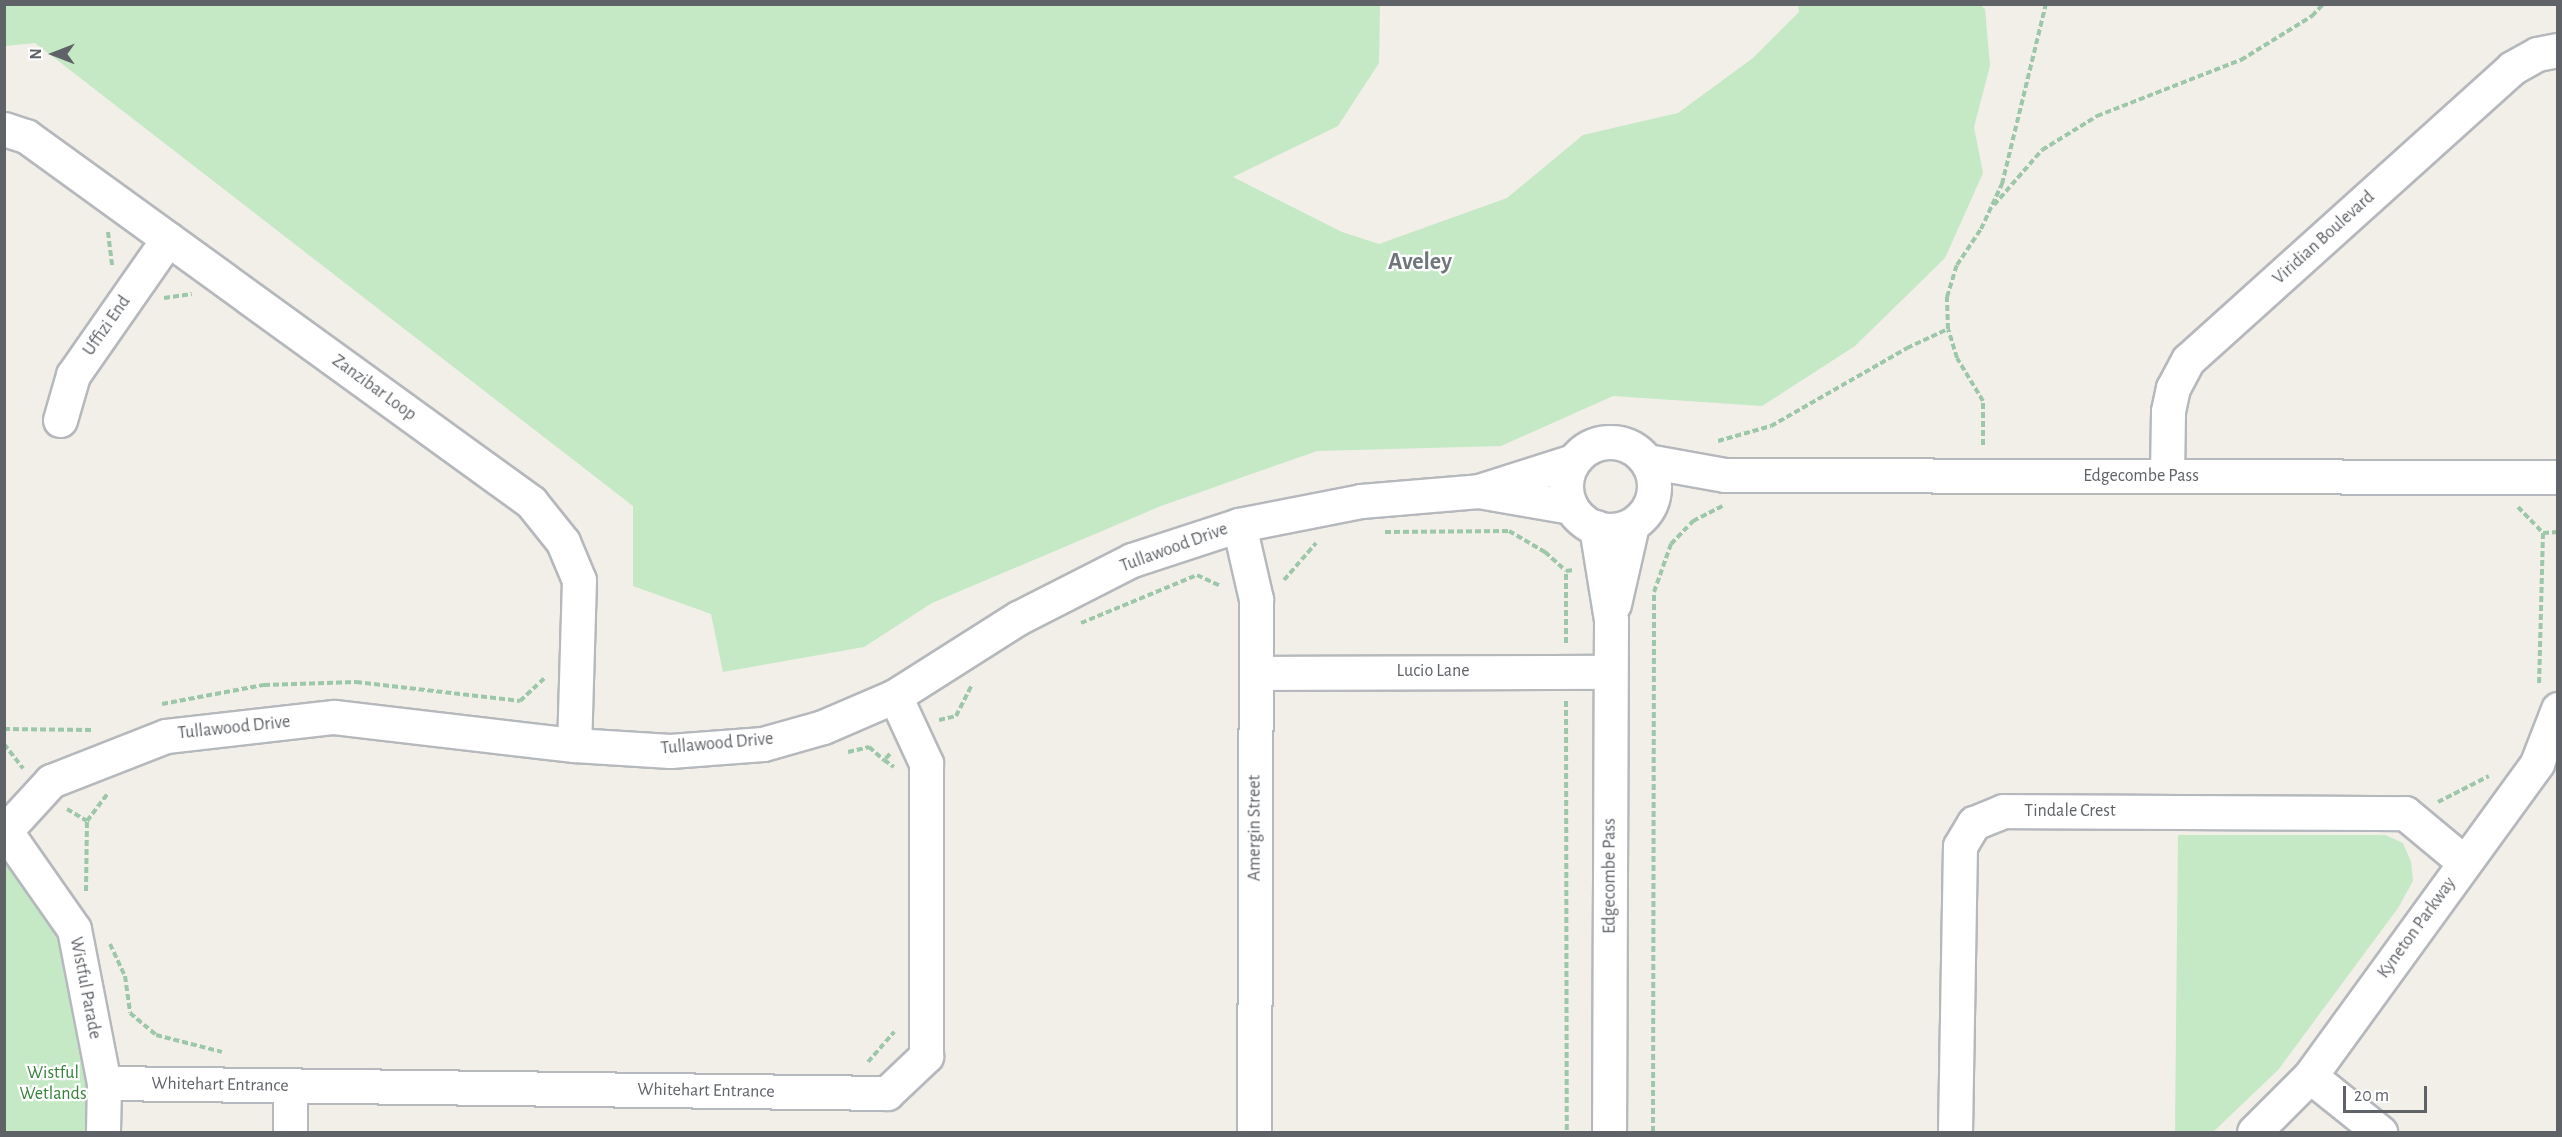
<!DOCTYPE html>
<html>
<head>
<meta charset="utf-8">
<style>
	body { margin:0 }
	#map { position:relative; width:2562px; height:1137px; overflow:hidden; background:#f1efe8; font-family:"Alegreya Sans",sans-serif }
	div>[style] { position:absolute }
	.green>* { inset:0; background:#c5e8c5 }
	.path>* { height:4px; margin-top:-2px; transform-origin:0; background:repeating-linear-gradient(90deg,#9cc7a9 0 6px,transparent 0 9px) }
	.roads { filter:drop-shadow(2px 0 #b5b8bc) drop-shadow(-2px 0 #b5b8bc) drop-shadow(0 2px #b5b8bc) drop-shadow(0 -2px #b5b8bc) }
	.minor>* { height:33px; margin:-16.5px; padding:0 16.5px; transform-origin:16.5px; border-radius:16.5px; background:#fff }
	.minor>.ring { margin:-16.5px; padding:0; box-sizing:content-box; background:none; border:33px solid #fff; border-radius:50% }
	span { translate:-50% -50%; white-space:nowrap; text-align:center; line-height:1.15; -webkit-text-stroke:4.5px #fff; paint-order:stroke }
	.street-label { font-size:18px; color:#5f6368 }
	.park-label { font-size:18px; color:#348238 }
	.district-label { font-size:24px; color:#70757a; font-weight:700 }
	.frame { position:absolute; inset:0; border:6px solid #5f6368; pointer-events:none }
	.north { position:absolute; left:24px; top:24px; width:60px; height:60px; -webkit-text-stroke:4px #fff; paint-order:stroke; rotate:270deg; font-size:16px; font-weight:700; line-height:24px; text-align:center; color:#5f6368 }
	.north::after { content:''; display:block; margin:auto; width:21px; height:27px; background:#5f6368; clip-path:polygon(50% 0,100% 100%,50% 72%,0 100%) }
	.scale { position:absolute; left:2343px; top:1086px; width:84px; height:27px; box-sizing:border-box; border:3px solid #5f6368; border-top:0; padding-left:8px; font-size:18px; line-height:21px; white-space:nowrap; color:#5f6368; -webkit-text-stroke:4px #fff; paint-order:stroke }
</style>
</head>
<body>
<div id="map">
	<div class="green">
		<i style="clip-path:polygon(4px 5px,1380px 5px,1379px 63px,1338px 126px,1233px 177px,1342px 232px,1379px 244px,1507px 198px,1583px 135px,1678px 113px,1753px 58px,1799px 12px,1798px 5px,1980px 5px,1985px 9px,1990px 66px,1974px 127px,1983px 173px,1945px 258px,1855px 346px,1762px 406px,1613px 396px,1501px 446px,1317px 451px,1161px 506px,932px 603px,864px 647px,723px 672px,711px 614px,633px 586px,633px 506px,35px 43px,5px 46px)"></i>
		<i style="clip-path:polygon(2178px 835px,2385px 835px,2403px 843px,2411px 862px,2413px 881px,2398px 908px,2278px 1070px,2213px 1132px,2175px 1132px)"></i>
		<i style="clip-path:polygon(4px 848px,76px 932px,102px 1132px,5px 1132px)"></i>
	</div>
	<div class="path">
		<i style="left:1994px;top:205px;width:73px;rotate:-48.9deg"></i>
		<i style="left:2042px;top:150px;width:65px;rotate:-31.7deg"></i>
		<i style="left:2097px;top:116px;width:155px;rotate:-21.3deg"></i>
		<i style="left:2241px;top:60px;width:84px;rotate:-31.8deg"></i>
		<i style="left:2312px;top:16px;width:16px;rotate:-47deg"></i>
		<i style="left:108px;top:232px;width:34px;rotate:83deg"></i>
		<i style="left:164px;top:298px;width:28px;rotate:-8deg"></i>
		<i style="left:1588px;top:434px;width:31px;rotate:-6deg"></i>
		<i style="left:1619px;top:431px;width:12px;rotate:20deg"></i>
		<i style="left:1718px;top:441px;width:55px;rotate:-15.8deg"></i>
		<i style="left:1771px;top:426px;width:157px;rotate:-29.8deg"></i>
		<i style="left:1907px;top:348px;width:45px;rotate:-24.9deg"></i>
		<i style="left:1983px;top:445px;width:44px;rotate:-90deg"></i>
		<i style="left:1983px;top:401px;width:50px;rotate:-121.2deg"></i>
		<i style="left:1957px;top:358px;width:30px;rotate:-107deg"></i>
		<i style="left:1948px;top:329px;width:32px;rotate:-92deg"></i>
		<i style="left:1947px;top:297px;width:34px;rotate:-73deg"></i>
		<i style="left:1957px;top:265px;width:43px;rotate:-56.3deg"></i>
		<i style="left:1981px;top:229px;width:50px;rotate:-65deg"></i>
		<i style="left:2002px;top:184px;width:185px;rotate:-76.3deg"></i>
		<i style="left:2518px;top:507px;width:36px;rotate:46deg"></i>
		<i style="left:2543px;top:533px;width:152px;rotate:91.5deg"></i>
		<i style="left:1385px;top:532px;width:124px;rotate:-0.5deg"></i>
		<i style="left:1509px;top:531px;width:42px;rotate:30.3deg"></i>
		<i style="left:1545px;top:552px;width:28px;rotate:42deg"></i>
		<i style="left:2543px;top:533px;width:15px;rotate:-4deg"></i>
		<i style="left:1284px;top:580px;width:49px;rotate:-49.1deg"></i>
		<i style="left:1081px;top:623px;width:126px;rotate:-22.5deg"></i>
		<i style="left:1197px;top:575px;width:26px;rotate:25deg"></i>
		<i style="left:1566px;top:643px;width:72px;rotate:-90deg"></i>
		<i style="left:1566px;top:571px;width:8px;rotate:-7deg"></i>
		<i style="left:1566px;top:701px;width:431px;rotate:89.9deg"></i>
		<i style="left:162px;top:704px;width:104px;rotate:-10.6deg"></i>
		<i style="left:264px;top:685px;width:92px;rotate:-1.9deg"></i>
		<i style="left:356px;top:682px;width:165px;rotate:6.6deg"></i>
		<i style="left:520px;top:701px;width:34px;rotate:-43deg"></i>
		<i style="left:939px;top:720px;width:17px;rotate:-13deg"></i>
		<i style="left:956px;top:716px;width:35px;rotate:-63deg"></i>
		<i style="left:4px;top:729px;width:90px;rotate:0.6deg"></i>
		<i style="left:4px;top:744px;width:31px;rotate:52deg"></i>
		<i style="left:848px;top:752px;width:22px;rotate:-13deg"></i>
		<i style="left:869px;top:747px;width:20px;rotate:41deg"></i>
		<i style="left:890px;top:754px;width:8px;rotate:135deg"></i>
		<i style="left:884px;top:760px;width:12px;rotate:35deg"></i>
		<i style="left:2438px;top:802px;width:57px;rotate:-27deg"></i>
		<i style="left:67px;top:809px;width:23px;rotate:31deg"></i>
		<i style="left:86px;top:891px;width:70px;rotate:-89.2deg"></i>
		<i style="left:87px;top:821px;width:36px;rotate:-53deg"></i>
		<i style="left:110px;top:944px;width:35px;rotate:65deg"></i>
		<i style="left:125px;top:976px;width:37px;rotate:82deg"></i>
		<i style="left:130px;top:1013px;width:34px;rotate:40deg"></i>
		<i style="left:156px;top:1035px;width:68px;rotate:14.4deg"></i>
		<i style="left:868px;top:1062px;width:40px;rotate:-49deg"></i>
		<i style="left:1653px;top:1132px;width:540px;rotate:-89.89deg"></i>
		<i style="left:1654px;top:592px;width:51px;rotate:-70.5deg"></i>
		<i style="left:1671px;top:544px;width:32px;rotate:-46deg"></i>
		<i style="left:1693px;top:521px;width:33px;rotate:-27deg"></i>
	</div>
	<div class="roads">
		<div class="minor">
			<i style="left:4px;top:129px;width:23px;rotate:18deg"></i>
			<i style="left:26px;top:136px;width:624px;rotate:35.93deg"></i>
			<i style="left:531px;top:502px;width:51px;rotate:51.3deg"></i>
			<i style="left:563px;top:542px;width:41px;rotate:67.2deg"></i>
			<i style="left:579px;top:580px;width:165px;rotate:91.7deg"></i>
			<i style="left:60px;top:420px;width:47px;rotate:-73.9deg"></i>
			<i style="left:73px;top:375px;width:166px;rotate:-55.1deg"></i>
			<i class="ring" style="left:1566px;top:442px;width:55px;height:55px"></i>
			<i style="left:1647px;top:461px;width:79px;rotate:10.2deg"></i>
			<i style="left:1725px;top:475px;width:833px;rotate:0.14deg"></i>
			<i style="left:2167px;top:476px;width:65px;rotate:-89.1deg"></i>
			<i style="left:2168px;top:411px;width:24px;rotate:-78deg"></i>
			<i style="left:2173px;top:388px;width:32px;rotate:-62deg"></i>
			<i style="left:2188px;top:360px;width:436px;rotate:-42deg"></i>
			<i style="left:2512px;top:68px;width:29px;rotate:-29deg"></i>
			<i style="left:2537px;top:54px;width:21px;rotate:-11deg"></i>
			<i style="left:1484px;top:492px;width:88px;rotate:9.8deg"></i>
			<i style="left:1239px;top:525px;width:76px;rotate:77.1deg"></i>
			<i style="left:1256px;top:599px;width:533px;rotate:90.21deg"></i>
			<i style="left:1596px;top:527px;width:94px;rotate:80.8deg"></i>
			<i style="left:1611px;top:620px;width:512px;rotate:90.22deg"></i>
			<i style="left:1614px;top:604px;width:81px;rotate:-77.2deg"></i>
			<i style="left:1256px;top:673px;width:354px;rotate:-0.2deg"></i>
			<i style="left:4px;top:829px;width:122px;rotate:55deg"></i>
			<i style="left:74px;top:929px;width:157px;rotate:79deg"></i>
			<i style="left:104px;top:1083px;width:49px;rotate:91.2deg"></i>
			<i style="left:6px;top:830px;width:67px;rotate:-47.4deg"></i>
			<i style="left:51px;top:781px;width:123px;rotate:-21.4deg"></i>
			<i style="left:166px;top:736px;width:169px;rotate:-6.5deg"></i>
			<i style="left:334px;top:717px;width:242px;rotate:6.7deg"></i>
			<i style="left:574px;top:745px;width:96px;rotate:3.6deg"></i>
			<i style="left:670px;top:751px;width:93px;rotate:-4.3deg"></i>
			<i style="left:763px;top:744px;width:62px;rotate:-15.8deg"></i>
			<i style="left:823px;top:727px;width:78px;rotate:-23.3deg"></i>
			<i style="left:895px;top:696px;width:146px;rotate:-32.4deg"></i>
			<i style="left:1018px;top:618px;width:128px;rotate:-27deg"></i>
			<i style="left:1132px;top:560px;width:113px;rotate:-18.1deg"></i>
			<i style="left:1239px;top:525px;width:124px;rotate:-11.1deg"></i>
			<i style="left:1361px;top:501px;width:118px;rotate:-4.8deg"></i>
			<i style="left:1479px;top:491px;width:99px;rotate:-17.7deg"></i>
			<i style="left:2310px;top:1076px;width:90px;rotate:38.7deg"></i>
			<i style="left:104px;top:1083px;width:783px;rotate:0.73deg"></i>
			<i style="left:887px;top:1093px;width:54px;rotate:-43.5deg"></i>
			<i style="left:926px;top:1056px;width:293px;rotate:-90deg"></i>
			<i style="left:926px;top:763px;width:74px;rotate:-114.8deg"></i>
			<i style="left:290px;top:1087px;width:45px;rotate:90deg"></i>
			<i style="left:1955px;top:1132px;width:286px;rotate:-89deg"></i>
			<i style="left:1960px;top:846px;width:27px;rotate:-59deg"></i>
			<i style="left:1974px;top:823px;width:31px;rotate:-22deg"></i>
			<i style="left:2003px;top:811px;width:402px;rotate:0.3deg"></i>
			<i style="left:2405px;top:813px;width:77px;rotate:39.7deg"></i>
			<i style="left:2254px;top:1132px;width:79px;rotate:-45deg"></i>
			<i style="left:2310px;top:1076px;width:387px;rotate:-54deg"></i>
			<i style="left:2537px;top:763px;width:58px;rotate:-68.7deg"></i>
		</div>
	</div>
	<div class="street-label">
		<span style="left:2324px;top:238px;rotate:-42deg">Viridian Boulevard</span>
		<span style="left:107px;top:326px;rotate:-55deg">Uffizi End</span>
		<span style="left:374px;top:388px;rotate:36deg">Zanzibar Loop</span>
		<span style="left:2141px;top:476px">Edgecombe Pass</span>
		<span style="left:1174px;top:548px;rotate:-20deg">Tullawood Drive</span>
		<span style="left:1433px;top:671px">Lucio Lane</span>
		<span style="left:234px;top:728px;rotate:-6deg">Tullawood Drive</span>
		<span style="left:717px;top:744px;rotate:-5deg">Tullawood Drive</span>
		<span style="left:2070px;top:811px">Tindale Crest</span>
		<span style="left:1255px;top:828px;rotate:-90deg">Amergin Street</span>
		<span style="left:1610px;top:876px;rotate:-90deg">Edgecombe Pass</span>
		<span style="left:2417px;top:928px;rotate:-54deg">Kyneton Parkway</span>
		<span style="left:85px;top:988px;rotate:79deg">Wistful Parade</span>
		<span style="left:220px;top:1085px;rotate:1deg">Whitehart Entrance</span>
		<span style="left:706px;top:1091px;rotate:1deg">Whitehart Entrance</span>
	</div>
	<div class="park-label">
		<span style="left:53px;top:1084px">Wistful<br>Wetlands</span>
	</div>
	<div class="district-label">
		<span style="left:1420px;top:263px">Aveley</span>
	</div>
	<div class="frame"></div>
	<div class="north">N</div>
	<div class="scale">20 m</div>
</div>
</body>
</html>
